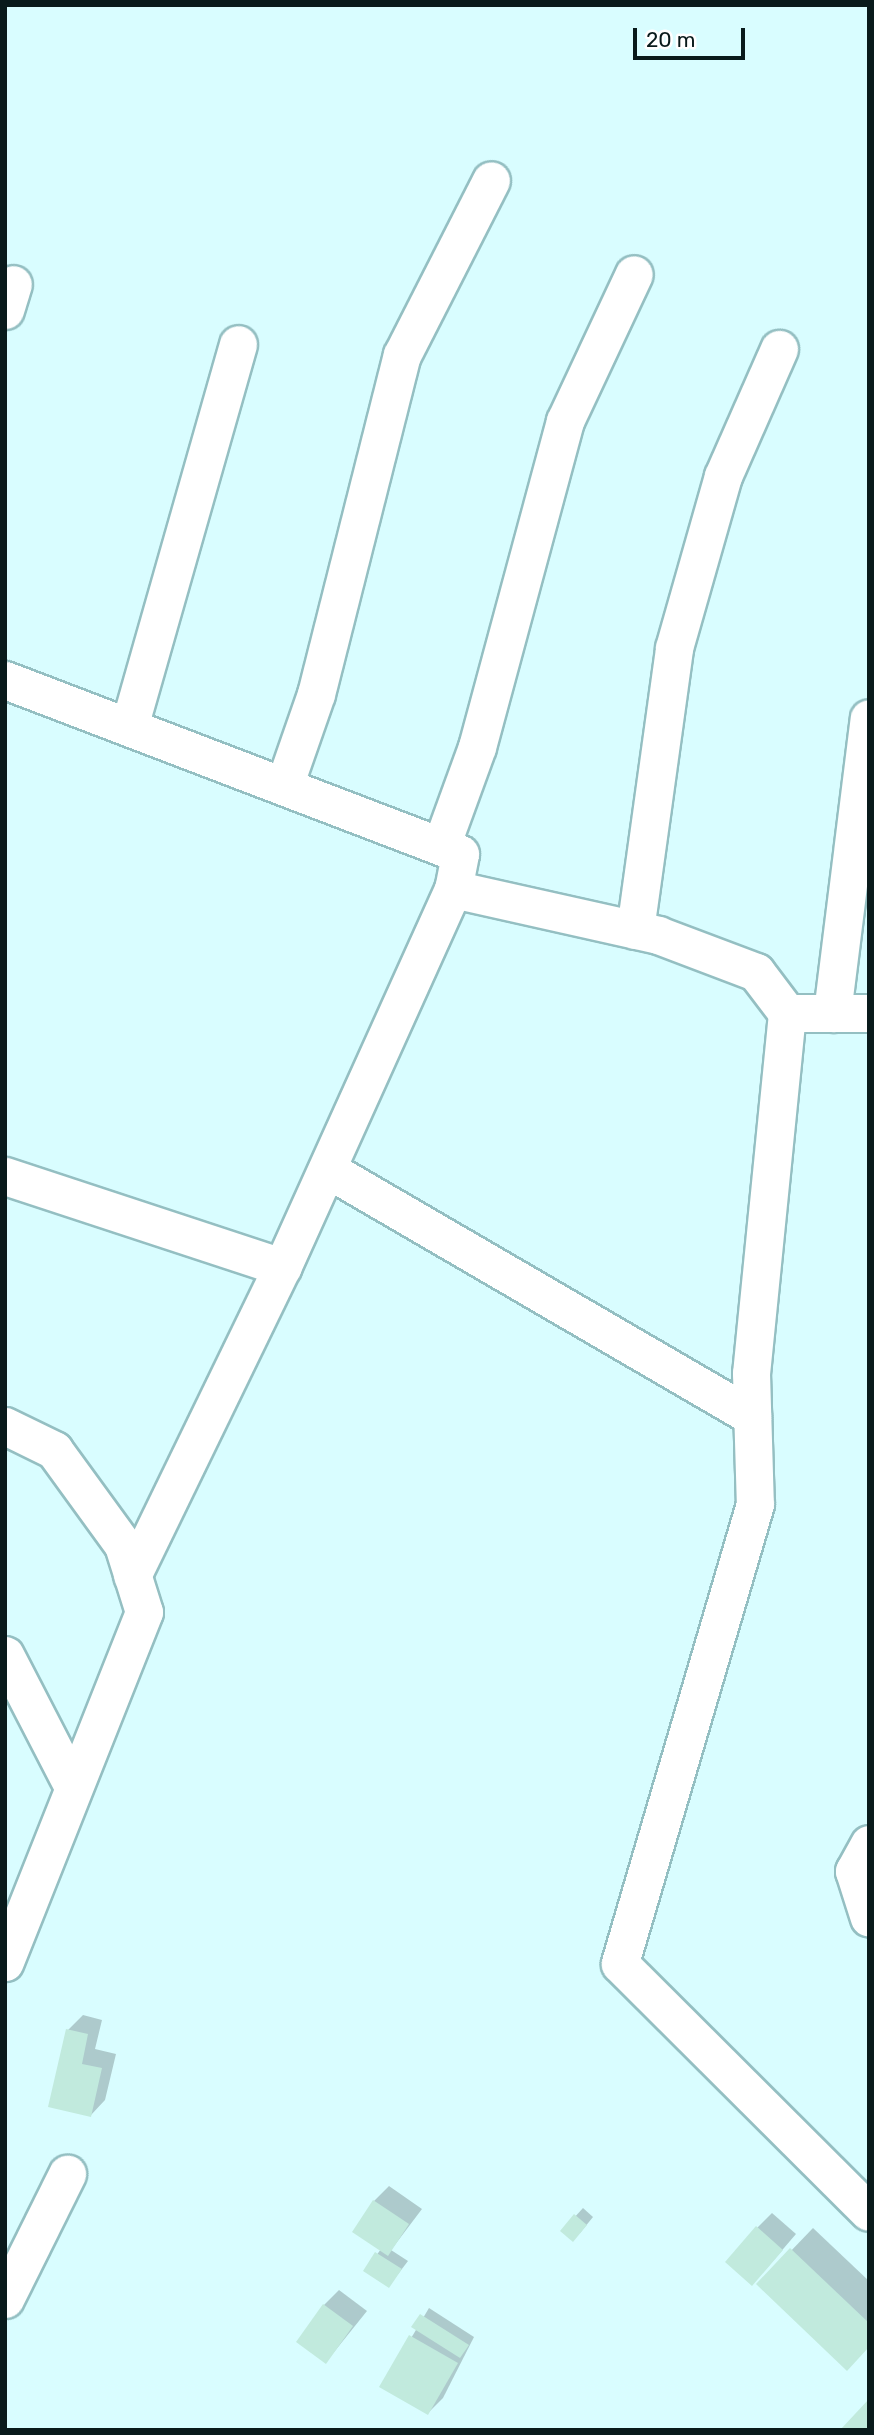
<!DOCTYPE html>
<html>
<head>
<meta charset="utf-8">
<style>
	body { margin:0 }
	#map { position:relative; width:874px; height:2435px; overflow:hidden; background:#d9fdff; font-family:Rubik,sans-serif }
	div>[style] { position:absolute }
	.shadow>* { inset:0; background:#0003 }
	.building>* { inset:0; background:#c1eadd }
	.roads { filter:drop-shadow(2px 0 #94bfc2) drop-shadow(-2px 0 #94bfc2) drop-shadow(0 2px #94bfc2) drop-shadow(0 -2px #94bfc2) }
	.street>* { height:37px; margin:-18.5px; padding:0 18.5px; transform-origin:18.5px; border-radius:18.5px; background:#fff }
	span { translate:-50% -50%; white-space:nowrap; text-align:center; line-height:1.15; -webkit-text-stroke:5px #fff; paint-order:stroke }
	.frame { position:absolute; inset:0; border:7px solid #091a1b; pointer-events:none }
	.scale { position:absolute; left:633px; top:28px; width:112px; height:32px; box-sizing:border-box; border:4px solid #091a1b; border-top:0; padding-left:9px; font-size:21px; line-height:24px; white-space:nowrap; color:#091a1b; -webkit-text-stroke:5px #fff; paint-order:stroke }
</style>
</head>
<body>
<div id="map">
	<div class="shadow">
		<i style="clip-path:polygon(83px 2015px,102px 2020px,95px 2049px,116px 2054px,105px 2100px,91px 2115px,68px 2030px)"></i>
		<i style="clip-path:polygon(389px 2186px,422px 2209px,391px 2250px,408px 2261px,389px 2286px,365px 2271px,381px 2249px,374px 2201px)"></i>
		<i style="clip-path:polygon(583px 2208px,593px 2217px,580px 2233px,562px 2231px)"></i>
		<i style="clip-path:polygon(772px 2213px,796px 2234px,766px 2269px,757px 2228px)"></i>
		<i style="clip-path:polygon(813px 2228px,869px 2281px,869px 2346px,759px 2284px)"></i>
		<i style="clip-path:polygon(339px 2290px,367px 2311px,326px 2362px,324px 2305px)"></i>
		<i style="clip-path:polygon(429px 2308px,474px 2337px,443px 2398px,428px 2413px,382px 2387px)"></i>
	</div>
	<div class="building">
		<i style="clip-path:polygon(66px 2029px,88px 2034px,82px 2064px,102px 2068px,91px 2117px,48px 2107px)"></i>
		<i style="clip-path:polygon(373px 2200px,409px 2224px,388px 2256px,352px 2232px)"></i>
		<i style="clip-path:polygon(574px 2214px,587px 2225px,573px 2242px,560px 2231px)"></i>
		<i style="clip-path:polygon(756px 2226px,783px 2250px,752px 2286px,725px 2262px)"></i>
		<i style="clip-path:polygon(790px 2248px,869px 2323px,869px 2347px,847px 2371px,756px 2284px)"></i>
		<i style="clip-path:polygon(375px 2252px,402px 2269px,389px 2288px,363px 2271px)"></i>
		<i style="clip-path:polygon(323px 2304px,353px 2326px,326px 2364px,296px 2342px)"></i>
		<i style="clip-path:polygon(420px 2314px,469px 2345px,460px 2358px,411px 2327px)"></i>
		<i style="clip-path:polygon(409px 2335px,458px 2363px,428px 2415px,379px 2387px)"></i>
		<i style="clip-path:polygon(869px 2399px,869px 2430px,840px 2430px)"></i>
	</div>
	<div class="roads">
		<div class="street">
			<i style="left:5px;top:310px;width:27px;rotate:-73deg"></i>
			<i style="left:5px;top:680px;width:487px;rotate:20.9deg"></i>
			<i style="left:460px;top:854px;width:36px;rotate:101deg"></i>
			<i style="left:453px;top:889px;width:415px;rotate:114.3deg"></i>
			<i style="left:282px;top:1267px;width:343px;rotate:115.9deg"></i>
			<i style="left:129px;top:727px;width:398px;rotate:-74.1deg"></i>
			<i style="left:284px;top:786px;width:97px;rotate:-70.8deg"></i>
			<i style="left:316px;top:694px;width:350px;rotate:-75.8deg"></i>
			<i style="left:402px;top:355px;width:196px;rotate:-63deg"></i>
			<i style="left:441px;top:846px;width:105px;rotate:-70deg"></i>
			<i style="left:477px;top:747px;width:338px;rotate:-74.9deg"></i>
			<i style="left:565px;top:421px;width:162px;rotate:-64.9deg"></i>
			<i style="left:453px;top:889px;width:210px;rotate:12.6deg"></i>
			<i style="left:658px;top:935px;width:105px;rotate:20.7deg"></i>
			<i style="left:756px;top:972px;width:51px;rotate:52.9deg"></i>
			<i style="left:787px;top:1013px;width:82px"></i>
			<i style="left:635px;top:930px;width:285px;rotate:-82.1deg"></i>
			<i style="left:674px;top:648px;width:179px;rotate:-74.1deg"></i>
			<i style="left:723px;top:476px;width:139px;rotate:-66.2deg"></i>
			<i style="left:787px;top:1013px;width:362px;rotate:95.7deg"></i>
			<i style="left:751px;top:1373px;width:131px;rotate:88.3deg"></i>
			<i style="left:755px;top:1504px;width:479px;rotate:106.4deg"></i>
			<i style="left:620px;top:1964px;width:351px;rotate:44.9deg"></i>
			<i style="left:832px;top:1013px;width:297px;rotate:-82.9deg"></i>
			<i style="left:327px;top:1169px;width:492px;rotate:30.2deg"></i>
			<i style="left:5px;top:1176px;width:292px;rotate:18.2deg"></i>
			<i style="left:5px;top:1426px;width:55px;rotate:26.1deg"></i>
			<i style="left:54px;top:1450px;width:117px;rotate:54deg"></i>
			<i style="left:123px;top:1545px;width:70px;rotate:72.6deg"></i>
			<i style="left:144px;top:1612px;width:377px;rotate:111.7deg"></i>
			<i style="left:5px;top:1655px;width:148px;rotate:62.7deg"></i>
			<i style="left:869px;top:1844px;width:31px;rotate:119deg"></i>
			<i style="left:854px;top:1871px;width:49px;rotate:72.3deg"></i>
			<i style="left:5px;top:2299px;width:140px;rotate:-63.6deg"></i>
		</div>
	</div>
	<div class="frame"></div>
	<div class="scale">20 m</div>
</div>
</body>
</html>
